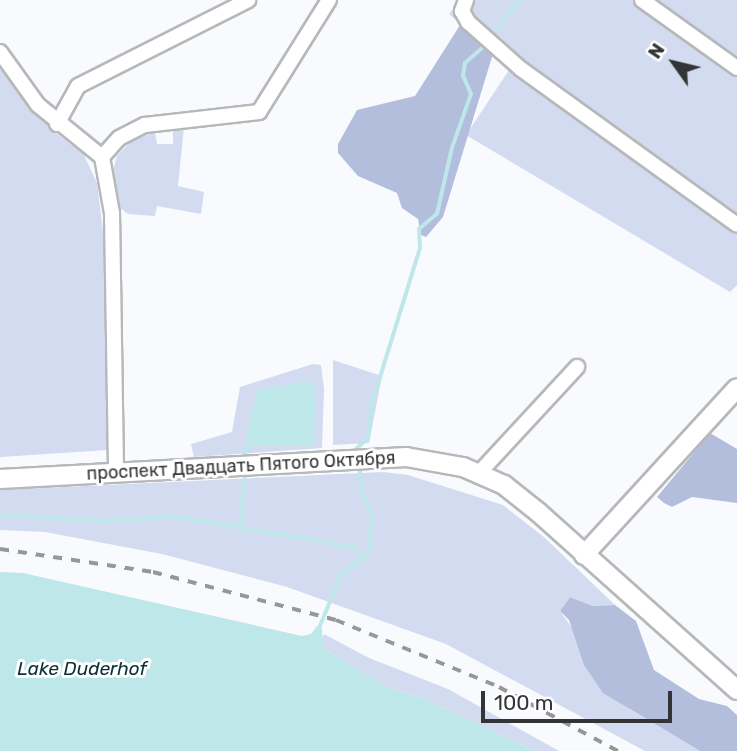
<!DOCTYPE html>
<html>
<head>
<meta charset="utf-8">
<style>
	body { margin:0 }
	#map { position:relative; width:737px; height:751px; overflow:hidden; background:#f9fafd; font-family:Rubik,sans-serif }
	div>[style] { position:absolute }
	.green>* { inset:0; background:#d3dbf0 }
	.forest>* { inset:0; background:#b3bedc }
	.water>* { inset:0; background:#bde7e8 }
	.stream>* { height:3.5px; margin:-1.75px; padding:0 1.75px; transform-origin:1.75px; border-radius:1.75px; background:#bde7e8 }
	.roads { filter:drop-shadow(2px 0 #b7b8ba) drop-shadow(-2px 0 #b7b8ba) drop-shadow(0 2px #b7b8ba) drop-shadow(0 -2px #b7b8ba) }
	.minor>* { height:14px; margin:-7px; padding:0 7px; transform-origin:7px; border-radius:7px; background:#fff }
	.tertiary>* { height:18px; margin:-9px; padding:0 9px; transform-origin:9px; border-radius:9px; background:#fff }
	.rail>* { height:3.5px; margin-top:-1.75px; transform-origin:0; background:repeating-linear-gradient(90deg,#969799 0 9px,transparent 0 18px) }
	span { translate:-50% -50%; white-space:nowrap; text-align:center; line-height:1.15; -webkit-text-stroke:6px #fff; paint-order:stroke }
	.street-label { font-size:18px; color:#333435 }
	.water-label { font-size:19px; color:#083132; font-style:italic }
	.north { position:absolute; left:639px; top:28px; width:70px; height:70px; -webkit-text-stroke:5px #fff; paint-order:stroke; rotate:304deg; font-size:19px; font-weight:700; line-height:28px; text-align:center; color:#333435 }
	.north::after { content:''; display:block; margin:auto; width:24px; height:32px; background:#333435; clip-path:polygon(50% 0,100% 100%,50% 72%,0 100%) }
	.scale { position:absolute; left:481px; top:691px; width:191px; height:32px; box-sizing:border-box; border:4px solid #333435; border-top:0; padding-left:9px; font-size:21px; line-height:24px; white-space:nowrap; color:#333435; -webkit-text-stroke:5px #fff; paint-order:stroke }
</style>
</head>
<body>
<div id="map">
	<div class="green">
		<i style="clip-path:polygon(460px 0,737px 0,737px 285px,730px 292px,466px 135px,511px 67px,449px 14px)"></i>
		<i style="clip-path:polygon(0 69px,52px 130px,84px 155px,97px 183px,105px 247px,108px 450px,0 457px)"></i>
		<i style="clip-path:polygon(184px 127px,178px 186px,204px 192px,201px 214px,157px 206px,155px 216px,128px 214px,120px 208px,115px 189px,113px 170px,117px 156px,131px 141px,155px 132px,157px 144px,173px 144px,173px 128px)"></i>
		<i style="clip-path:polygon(333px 360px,382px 376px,369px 443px,333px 445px)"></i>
		<i style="clip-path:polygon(313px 364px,321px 365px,324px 389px,322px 448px,194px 457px,191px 444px,232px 432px,240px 387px)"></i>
		<i style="clip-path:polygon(383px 472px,408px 475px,503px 505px,545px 538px,615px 605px,593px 606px,570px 597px,560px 611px,629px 709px,700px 751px,645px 751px,446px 644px,287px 587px,162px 554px,45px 532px,0 530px,0 490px)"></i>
		<i style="clip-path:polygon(324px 634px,369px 658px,448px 689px,559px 751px,534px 751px,423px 698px,386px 687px,323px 648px,320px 643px)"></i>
	</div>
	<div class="forest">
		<i style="clip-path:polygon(462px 22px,491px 47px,492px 57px,443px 217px,426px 237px,421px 235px,418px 219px,402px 208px,397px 193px,358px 176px,338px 153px,338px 144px,357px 110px,415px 96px)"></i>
		<i style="clip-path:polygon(710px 433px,737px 449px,737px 503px,692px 497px,672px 507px,664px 503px,657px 497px)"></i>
		<i style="clip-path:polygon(570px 597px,593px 606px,615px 605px,636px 621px,654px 670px,699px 699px,727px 706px,737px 715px,737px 751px,700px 751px,603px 693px,584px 665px,569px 620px,560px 611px)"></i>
	</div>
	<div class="water">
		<i style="clip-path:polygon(308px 381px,316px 387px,314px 445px,252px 446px,246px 440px,257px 390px)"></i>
		<i style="clip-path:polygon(0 572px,23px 573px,302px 636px,311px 634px,317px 626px,322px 628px,323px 648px,386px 687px,423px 698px,534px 751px,0 751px)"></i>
	</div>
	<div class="stream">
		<i style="left:492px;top:36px;width:45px;rotate:-53.1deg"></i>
		<i style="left:357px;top:448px;width:15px;rotate:-42deg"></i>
		<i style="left:368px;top:438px;width:38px;rotate:-83deg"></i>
		<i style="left:373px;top:400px;width:159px;rotate:-72.8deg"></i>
		<i style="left:420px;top:248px;width:19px;rotate:-93deg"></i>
		<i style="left:419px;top:229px;width:23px;rotate:-40deg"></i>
		<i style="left:437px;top:214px;width:68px;rotate:-77.2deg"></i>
		<i style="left:452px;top:148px;width:57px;rotate:-70.6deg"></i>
		<i style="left:471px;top:94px;width:20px;rotate:-114deg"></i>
		<i style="left:463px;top:76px;width:13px;rotate:-81deg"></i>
		<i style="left:465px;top:63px;width:28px;rotate:-41deg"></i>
		<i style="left:244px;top:455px;width:15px;rotate:-67deg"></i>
		<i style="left:0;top:515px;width:110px;rotate:3.1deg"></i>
		<i style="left:110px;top:521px;width:63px;rotate:-4.5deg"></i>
		<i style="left:173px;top:516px;width:185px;rotate:9.7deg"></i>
		<i style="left:355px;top:547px;width:15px;rotate:58deg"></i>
		<i style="left:240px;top:525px;width:49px;rotate:-84.2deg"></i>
		<i style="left:318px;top:631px;width:61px;rotate:-67.7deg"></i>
		<i style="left:341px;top:575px;width:34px;rotate:-38deg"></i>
		<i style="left:368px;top:554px;width:39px;rotate:-84deg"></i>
		<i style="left:372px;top:515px;width:20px;rotate:-117deg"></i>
		<i style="left:363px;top:497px;width:31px;rotate:-97deg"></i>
	</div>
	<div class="roads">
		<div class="minor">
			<i style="left:466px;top:0;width:12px;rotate:110deg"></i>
			<i style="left:462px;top:11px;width:13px;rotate:61deg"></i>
			<i style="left:468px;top:22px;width:71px;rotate:41.6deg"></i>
			<i style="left:521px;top:69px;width:266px;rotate:35.8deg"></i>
			<i style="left:642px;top:0;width:117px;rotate:35.6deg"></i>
			<i style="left:0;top:52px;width:65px;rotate:54.4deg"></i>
			<i style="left:38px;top:105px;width:82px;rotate:39.1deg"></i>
			<i style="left:102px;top:157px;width:57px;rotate:79.9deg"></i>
			<i style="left:112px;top:213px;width:259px;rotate:89.1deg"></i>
			<i style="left:57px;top:124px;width:43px;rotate:-61.1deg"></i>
			<i style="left:78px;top:86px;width:191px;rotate:-26.8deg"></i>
			<i style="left:102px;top:157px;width:25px;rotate:-48deg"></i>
			<i style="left:119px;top:138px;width:29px;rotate:-27deg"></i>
			<i style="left:145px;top:125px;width:115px;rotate:-6.5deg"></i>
			<i style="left:259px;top:112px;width:132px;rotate:-58deg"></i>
			<i style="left:478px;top:474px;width:146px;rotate:-47.2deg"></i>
		</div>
		<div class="tertiary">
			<i style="left:0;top:479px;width:407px;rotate:-3.1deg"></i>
			<i style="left:406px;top:457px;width:58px;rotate:10deg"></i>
			<i style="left:463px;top:467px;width:45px;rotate:23.7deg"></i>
			<i style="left:504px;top:485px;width:43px;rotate:38.5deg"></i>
			<i style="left:538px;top:512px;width:267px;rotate:41.8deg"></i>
			<i style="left:584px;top:555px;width:226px;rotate:-47.5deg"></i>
		</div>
	</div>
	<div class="rail">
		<i style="left:0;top:549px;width:155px;rotate:8.5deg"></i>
		<i style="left:153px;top:572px;width:189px;rotate:14.7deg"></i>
		<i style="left:336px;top:620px;width:176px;rotate:22.3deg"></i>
		<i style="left:499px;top:687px;width:135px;rotate:28.3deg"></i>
	</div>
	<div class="street-label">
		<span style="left:241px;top:466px;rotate:-3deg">проспект Двадцать Пятого Октября</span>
	</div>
	<div class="water-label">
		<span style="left:82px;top:669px">Lake Duderhof</span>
	</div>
	<div class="north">N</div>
	<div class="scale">100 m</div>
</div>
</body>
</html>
